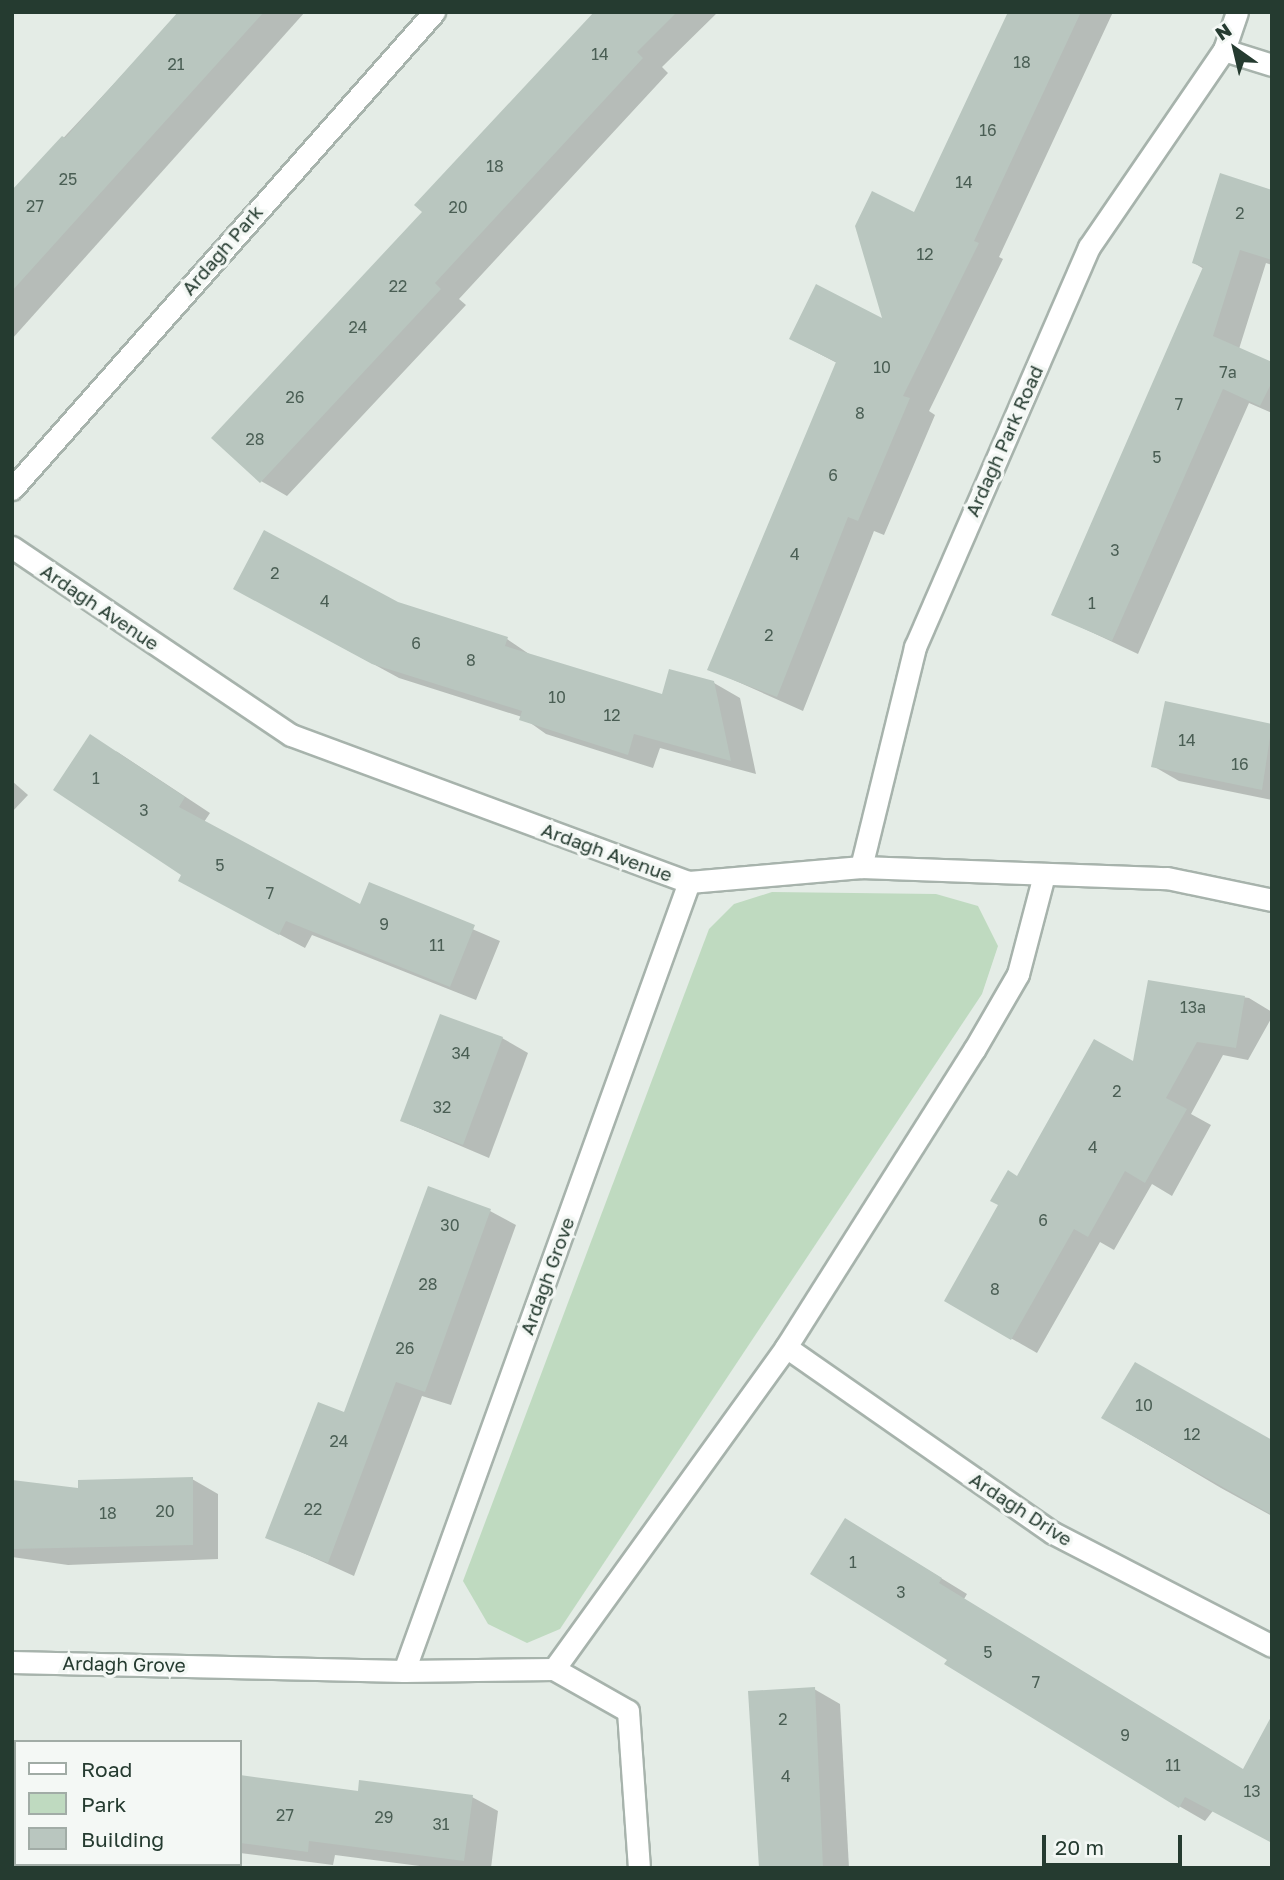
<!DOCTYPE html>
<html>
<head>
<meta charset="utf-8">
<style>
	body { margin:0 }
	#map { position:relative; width:1284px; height:1880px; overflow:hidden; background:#e4ece6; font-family:"Golos Text",sans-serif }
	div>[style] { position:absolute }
	.green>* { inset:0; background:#bfdac0 }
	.shadow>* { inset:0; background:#0003 }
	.building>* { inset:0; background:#b9c6bf }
	.roads { filter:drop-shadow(2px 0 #a7b3ac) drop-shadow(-2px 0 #a7b3ac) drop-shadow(0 2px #a7b3ac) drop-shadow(0 -2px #a7b3ac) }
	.street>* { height:21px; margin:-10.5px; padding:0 10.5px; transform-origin:10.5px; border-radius:10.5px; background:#fff }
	span { translate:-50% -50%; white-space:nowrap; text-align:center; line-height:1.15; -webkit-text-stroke:7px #f4f8f5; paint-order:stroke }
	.number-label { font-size:16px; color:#4a5e54 }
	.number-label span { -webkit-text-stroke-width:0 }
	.street-label { font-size:19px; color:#253b30 }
	.frame { position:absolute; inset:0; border:14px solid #253b30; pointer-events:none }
	.legend { position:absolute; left:14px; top:1740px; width:228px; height:126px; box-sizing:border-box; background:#f4f8f5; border:2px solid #a1aca6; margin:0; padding:9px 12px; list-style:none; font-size:21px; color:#253b30 }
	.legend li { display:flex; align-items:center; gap:14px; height:35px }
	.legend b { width:35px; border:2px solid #a1aca6 }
	.north { position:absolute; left:1200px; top:14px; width:70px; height:70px; -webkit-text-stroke:5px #f4f8f5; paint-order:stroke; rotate:326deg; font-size:19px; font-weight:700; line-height:28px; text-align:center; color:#253b30 }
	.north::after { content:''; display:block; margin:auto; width:24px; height:32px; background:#253b30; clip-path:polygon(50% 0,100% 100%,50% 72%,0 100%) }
	.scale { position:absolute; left:1042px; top:1835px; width:140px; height:32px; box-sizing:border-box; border:4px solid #253b30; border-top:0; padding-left:9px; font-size:21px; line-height:24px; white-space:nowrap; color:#253b30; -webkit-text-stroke:5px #f4f8f5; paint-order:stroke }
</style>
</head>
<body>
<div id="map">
	<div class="green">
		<i style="clip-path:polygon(772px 892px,936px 894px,978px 906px,998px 946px,982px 994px,560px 1629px,527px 1643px,488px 1624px,463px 1581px,709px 929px,734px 904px)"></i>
	</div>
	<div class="shadow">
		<i style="clip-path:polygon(181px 12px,305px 12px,12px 339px,12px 193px)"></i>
		<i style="clip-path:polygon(597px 12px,718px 12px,662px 67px,668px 73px,459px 299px,466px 305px,287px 496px,261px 481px,424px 212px)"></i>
		<i style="clip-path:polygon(1009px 12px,1113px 12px,999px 257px,1003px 259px,929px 411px,935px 415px,884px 535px,874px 531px,803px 711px,709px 669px,837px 363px,791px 339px,885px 321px,915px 214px)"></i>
		<i style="clip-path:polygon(1272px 192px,1272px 265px,1266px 263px,1239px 349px,1272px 364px,1272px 413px,1249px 403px,1138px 654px,1053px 614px,1204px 269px,1194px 263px)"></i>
		<i style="clip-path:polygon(261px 603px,397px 604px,507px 639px,532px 656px,664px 697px,714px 683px,740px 698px,756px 774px,660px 748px,653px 768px,546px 734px,522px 717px,399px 678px)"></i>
		<i style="clip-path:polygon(1166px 703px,1272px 726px,1272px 800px,1179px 781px,1153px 766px)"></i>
		<i style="clip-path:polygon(116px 751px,210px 813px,204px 822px,361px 906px,370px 885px,500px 941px,476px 1000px,312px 935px,305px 948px,206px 895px,184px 875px)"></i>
		<i style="clip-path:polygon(12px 781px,28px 795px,12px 812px)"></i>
		<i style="clip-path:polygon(1150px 982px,1249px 998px,1272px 1012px,1272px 1017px,1248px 1060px,1223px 1055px,1191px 1114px,1211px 1125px,1172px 1196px,1152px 1184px,1114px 1250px,1100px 1242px,1037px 1353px,946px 1301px,1018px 1178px,1135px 1064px)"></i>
		<i style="clip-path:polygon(502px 1038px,528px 1053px,489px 1158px,402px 1121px)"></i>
		<i style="clip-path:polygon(490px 1211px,516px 1225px,451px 1405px,422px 1396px,354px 1576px,268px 1537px,345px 1414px)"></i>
		<i style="clip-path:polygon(1103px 1418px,1272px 1443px,1272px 1516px,1221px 1488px)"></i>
		<i style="clip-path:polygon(192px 1479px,218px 1494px,218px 1559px,68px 1565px,12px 1557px,12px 1481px,80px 1490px)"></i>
		<i style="clip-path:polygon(871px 1535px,967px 1594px,964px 1599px,1244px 1771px,1205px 1821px,1179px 1806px,950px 1659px)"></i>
		<i style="clip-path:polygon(814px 1689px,840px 1704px,849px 1868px,760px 1868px)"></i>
		<i style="clip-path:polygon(12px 1777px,16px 1777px,16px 1853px,12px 1853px)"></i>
		<i style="clip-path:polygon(240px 1777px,359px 1793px,472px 1797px,498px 1811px,491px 1868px,435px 1868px,335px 1855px,333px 1865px,240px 1853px)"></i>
	</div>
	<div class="building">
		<i style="clip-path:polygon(178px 12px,264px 12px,12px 291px,12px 190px,62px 136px,65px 138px)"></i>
		<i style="clip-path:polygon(594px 12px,677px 12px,637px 52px,643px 58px,435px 283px,441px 289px,260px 483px,211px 438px,422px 212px,414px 205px)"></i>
		<i style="clip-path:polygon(1008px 12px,1081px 12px,974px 241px,979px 243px,903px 396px,910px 398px,858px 521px,848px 517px,777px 697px,707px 670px,836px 362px,789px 339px,816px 284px,882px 318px,855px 226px,872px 191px,914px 212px)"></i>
		<i style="clip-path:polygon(1220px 173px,1272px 190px,1272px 260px,1240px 250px,1213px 336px,1272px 362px,1272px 382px,1260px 406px,1223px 389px,1112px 641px,1051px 615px,1203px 267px,1192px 263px)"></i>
		<i style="clip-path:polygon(264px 530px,398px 602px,508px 637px,505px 646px,662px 694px,669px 669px,714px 681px,731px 761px,634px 734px,628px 755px,519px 720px,522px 711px,372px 664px,233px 589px)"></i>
		<i style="clip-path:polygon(1165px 701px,1272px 724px,1262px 790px,1151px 767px)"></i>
		<i style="clip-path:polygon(90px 734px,185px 797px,179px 807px,360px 904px,369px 882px,475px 925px,450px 987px,286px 921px,279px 935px,178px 881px,181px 875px,53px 790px)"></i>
		<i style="clip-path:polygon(1148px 980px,1245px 996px,1236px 1048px,1197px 1042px,1166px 1098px,1187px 1109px,1145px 1183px,1125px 1171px,1088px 1237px,1074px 1229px,1011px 1340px,944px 1301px,998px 1205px,990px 1201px,1008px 1170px,1017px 1176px,1094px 1039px,1133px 1061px)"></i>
		<i style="clip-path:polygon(440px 1014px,503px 1037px,463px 1145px,400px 1121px)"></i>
		<i style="clip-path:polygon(428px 1186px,491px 1209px,425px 1392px,396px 1382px,328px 1563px,265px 1538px,318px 1402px,344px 1412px)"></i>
		<i style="clip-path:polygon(1135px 1362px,1272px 1440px,1272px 1515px,1101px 1418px)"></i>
		<i style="clip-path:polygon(193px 1477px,193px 1545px,12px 1549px,12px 1480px,78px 1488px,78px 1480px)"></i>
		<i style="clip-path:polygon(845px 1518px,942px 1578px,939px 1583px,1243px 1769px,1272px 1715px,1272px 1843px,1185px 1797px,1179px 1808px,944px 1664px,947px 1660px,810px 1574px)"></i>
		<i style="clip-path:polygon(815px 1687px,823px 1868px,759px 1868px,748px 1691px)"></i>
		<i style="clip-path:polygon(240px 1775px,358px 1791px,359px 1780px,473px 1795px,464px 1861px,309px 1841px,308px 1852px,240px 1843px)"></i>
	</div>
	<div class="roads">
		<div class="street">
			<i style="left:1224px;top:50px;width:50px;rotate:17.4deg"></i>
			<i style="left:12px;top:489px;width:637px;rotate:-48.5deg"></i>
			<i style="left:12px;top:547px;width:336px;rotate:34deg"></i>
			<i style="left:291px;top:735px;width:424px;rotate:20.3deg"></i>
			<i style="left:689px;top:882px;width:173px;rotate:-5deg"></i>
			<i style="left:861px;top:867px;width:306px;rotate:2.1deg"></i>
			<i style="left:1167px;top:878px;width:107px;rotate:11.8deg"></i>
			<i style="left:861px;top:867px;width:227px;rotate:-76.2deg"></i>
			<i style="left:915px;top:647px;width:436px;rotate:-66.5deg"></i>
			<i style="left:1089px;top:247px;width:239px;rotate:-55.6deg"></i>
			<i style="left:1224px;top:50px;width:40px;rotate:-71.1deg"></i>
			<i style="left:786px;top:1347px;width:325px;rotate:34.9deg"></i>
			<i style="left:1053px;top:1533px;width:246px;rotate:27.3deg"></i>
			<i style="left:12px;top:1662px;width:392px;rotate:1.3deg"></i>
			<i style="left:404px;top:1671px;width:150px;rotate:-0.8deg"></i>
			<i style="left:554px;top:1669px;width:397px;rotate:-54.2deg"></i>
			<i style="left:786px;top:1347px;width:352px;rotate:-57.7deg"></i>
			<i style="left:974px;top:1050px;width:88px;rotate:-59.9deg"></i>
			<i style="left:1018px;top:974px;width:102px;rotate:-75.3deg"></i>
			<i style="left:554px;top:1669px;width:85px;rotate:29.6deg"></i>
			<i style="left:628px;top:1711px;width:157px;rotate:86deg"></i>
			<i style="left:404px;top:1671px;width:839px;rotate:-70.14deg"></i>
		</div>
	</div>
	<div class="number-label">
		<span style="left:600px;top:54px">14</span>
		<span style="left:1022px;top:62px">18</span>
		<span style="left:176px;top:64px">21</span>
		<span style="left:988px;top:130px">16</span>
		<span style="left:495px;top:166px">18</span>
		<span style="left:68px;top:179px">25</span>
		<span style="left:964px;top:182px">14</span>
		<span style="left:35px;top:206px">27</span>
		<span style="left:458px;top:207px">20</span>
		<span style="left:1240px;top:213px">2</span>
		<span style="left:925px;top:254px">12</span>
		<span style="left:398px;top:286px">22</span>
		<span style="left:358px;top:327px">24</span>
		<span style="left:882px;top:367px">10</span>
		<span style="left:1228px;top:372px">7a</span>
		<span style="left:295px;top:397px">26</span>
		<span style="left:1179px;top:404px">7</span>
		<span style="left:860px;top:413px">8</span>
		<span style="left:255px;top:439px">28</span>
		<span style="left:1157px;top:457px">5</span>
		<span style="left:833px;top:475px">6</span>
		<span style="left:1115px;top:550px">3</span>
		<span style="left:795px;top:554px">4</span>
		<span style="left:275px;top:573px">2</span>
		<span style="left:325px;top:601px">4</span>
		<span style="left:1092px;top:603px">1</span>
		<span style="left:769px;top:635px">2</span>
		<span style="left:416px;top:643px">6</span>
		<span style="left:471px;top:660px">8</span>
		<span style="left:557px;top:697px">10</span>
		<span style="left:612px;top:715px">12</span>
		<span style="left:1187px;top:740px">14</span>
		<span style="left:1240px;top:764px">16</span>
		<span style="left:96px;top:778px">1</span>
		<span style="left:144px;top:810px">3</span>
		<span style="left:220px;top:865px">5</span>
		<span style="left:270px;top:893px">7</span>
		<span style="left:384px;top:924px">9</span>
		<span style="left:437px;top:945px">11</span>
		<span style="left:1193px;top:1007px">13a</span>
		<span style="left:461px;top:1053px">34</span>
		<span style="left:1117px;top:1091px">2</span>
		<span style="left:442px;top:1107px">32</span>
		<span style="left:1093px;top:1147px">4</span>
		<span style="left:1043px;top:1220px">6</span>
		<span style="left:450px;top:1225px">30</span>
		<span style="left:428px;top:1284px">28</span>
		<span style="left:995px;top:1289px">8</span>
		<span style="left:405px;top:1348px">26</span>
		<span style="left:1144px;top:1405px">10</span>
		<span style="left:1192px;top:1434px">12</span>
		<span style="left:339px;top:1441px">24</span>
		<span style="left:313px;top:1509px">22</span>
		<span style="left:165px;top:1511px">20</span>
		<span style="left:108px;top:1513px">18</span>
		<span style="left:853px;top:1562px">1</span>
		<span style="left:901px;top:1592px">3</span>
		<span style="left:988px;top:1652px">5</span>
		<span style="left:1036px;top:1682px">7</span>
		<span style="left:783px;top:1719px">2</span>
		<span style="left:1125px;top:1735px">9</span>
		<span style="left:1173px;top:1765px">11</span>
		<span style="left:786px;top:1776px">4</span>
		<span style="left:1252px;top:1791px">13</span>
		<span style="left:285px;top:1815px">27</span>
		<span style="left:384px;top:1817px">29</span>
		<span style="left:441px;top:1824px">31</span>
	</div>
	<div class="street-label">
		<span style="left:222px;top:250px;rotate:-49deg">Ardagh Park</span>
		<span style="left:1004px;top:441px;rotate:-66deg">Ardagh Park Road</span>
		<span style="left:100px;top:607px;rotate:34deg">Ardagh Avenue</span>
		<span style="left:607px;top:852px;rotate:20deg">Ardagh Avenue</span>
		<span style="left:547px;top:1276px;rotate:-70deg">Ardagh Grove</span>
		<span style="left:1021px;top:1509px;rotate:33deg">Ardagh Drive</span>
		<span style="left:124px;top:1664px;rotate:1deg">Ardagh Grove</span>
	</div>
	<div class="frame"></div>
	<ul class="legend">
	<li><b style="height:9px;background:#fff"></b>Road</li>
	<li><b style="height:19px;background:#bfdac0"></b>Park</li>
	<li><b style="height:19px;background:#b9c6bf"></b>Building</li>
	</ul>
	<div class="north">N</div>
	<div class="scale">20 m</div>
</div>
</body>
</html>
